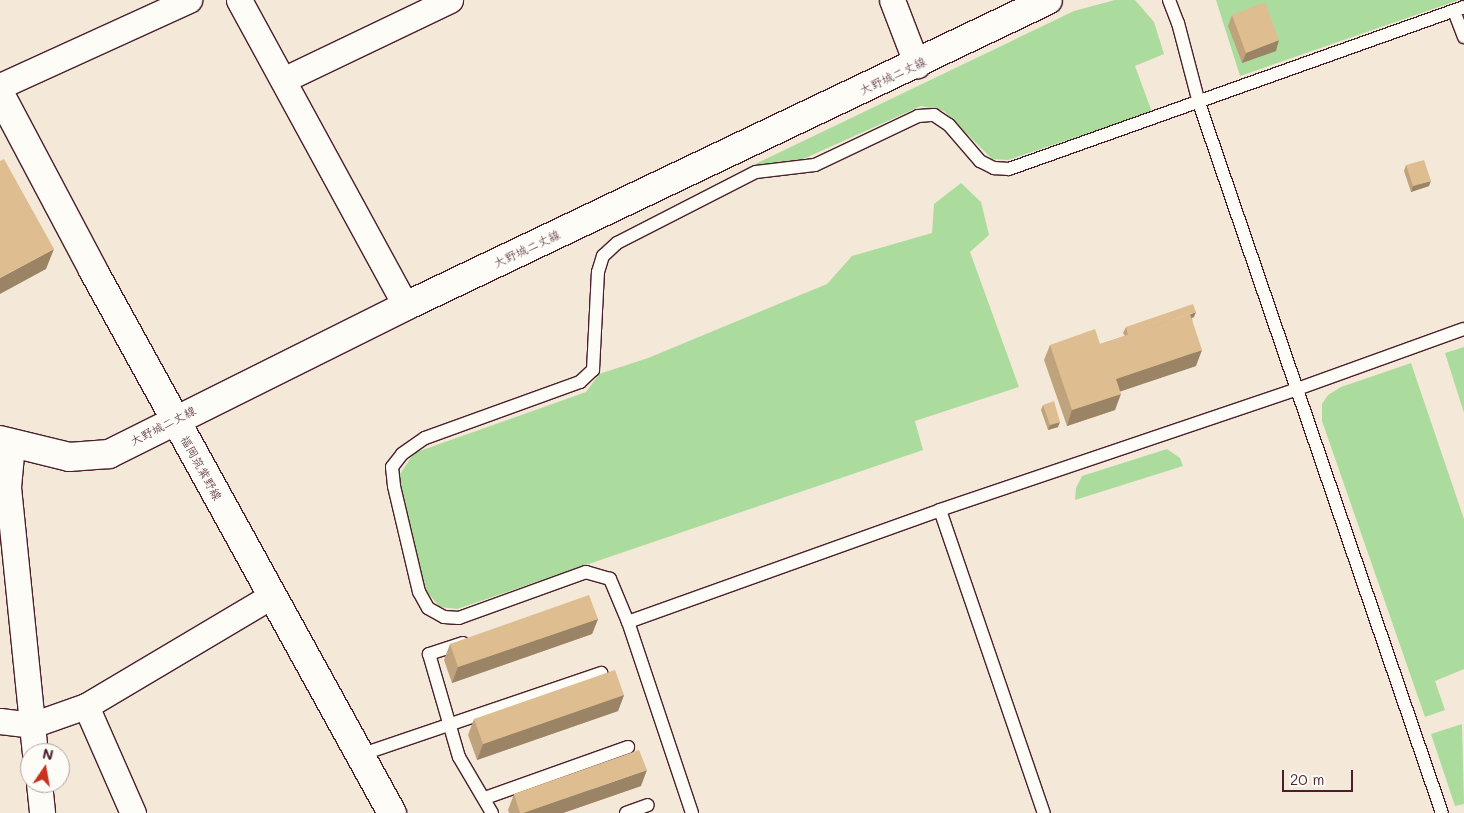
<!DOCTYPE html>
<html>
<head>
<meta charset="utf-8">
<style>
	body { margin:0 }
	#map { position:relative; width:1464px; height:813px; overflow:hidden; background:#f4e9d8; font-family:Mali,"Klee One",sans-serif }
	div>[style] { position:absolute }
	.green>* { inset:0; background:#abdc9d }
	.roads { filter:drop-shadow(1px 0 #4a1f2b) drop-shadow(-1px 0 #4a1f2b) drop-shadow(0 1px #4a1f2b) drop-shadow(0 -1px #4a1f2b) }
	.lane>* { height:12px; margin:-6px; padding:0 6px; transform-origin:6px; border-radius:6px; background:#fdfcf7 }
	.street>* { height:25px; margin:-12.5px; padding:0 12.5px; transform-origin:12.5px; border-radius:12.5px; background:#fdfcf7 }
	.primary>* { height:28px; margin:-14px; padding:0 14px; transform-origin:14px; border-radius:14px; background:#fdfcf7 }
	.wall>* { inset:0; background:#bfa37c }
	.shaded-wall>* { inset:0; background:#9b8465 }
	.building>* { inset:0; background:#debd90 }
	span { translate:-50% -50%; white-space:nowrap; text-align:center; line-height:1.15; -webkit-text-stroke:5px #fdfcf7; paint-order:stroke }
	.street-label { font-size:12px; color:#4a1f2b }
	.north { position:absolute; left:20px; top:743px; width:50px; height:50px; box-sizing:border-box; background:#fdfcf7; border:1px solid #b5a4a5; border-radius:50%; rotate:12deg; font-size:14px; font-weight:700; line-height:20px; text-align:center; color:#4a1f2b }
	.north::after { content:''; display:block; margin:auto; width:18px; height:22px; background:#c8321e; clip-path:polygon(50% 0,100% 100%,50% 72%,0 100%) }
	.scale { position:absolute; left:1282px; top:770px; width:71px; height:22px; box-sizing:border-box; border:2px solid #4a1f2b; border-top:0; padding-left:6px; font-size:15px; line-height:18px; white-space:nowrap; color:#4a1f2b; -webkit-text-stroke:4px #fdfcf7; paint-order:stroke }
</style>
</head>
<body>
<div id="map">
	<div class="green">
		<i style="clip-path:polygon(1115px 0,1135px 0,1154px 22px,1164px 54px,1135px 66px,1152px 112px,1008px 160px,992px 159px,944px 111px,921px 106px,801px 160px,747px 168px,1074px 11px)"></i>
		<i style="clip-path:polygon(1216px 0,1459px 0,1240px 76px)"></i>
		<i style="clip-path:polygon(961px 183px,981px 202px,989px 235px,970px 252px,1019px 387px,915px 421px,923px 450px,457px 609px,440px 607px,426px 591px,398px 477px,414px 453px,586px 392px,599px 374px,648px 358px,827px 284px,852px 256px,932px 233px,934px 204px)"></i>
		<i style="clip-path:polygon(1464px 347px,1464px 413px,1445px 353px)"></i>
		<i style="clip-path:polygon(1411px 363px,1464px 519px,1464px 669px,1435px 681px,1445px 710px,1425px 717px,1322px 421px,1322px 404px,1328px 395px,1341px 387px)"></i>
		<i style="clip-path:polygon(1167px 449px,1180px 458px,1183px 466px,1075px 500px,1076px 488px,1082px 476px)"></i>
		<i style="clip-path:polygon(1462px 724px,1464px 804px,1455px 806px,1431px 734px)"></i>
	</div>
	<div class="roads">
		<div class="lane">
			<i style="left:1169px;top:0;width:25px;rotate:69deg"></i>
			<i style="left:1178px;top:23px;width:83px;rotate:75.3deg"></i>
			<i style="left:1199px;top:103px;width:750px;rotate:71.11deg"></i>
			<i style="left:1454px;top:11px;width:28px;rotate:69deg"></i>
			<i style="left:940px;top:510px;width:320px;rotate:71.1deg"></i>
			<i style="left:628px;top:622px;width:47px;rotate:-112.7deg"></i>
			<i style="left:610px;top:579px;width:25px;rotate:-164deg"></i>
			<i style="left:586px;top:572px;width:135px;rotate:160.1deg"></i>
			<i style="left:459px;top:618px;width:15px;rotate:-176deg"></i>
			<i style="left:444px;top:617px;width:18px;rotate:-151deg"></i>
			<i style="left:428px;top:608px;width:18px;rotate:-119deg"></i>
			<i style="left:419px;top:592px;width:109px;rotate:-103.3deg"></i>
			<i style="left:394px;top:486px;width:19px;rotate:-96deg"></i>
			<i style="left:392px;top:467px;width:16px;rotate:-52deg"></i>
			<i style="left:402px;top:454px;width:28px;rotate:-35deg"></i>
			<i style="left:425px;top:438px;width:165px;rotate:-19.9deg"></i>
			<i style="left:580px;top:382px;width:18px;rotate:-43deg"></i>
			<i style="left:593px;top:370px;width:98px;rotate:-87.1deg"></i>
			<i style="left:598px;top:272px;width:17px;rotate:-73deg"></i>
			<i style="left:603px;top:256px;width:19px;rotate:-43deg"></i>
			<i style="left:617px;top:243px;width:156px;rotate:-27.1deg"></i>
			<i style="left:756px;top:172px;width:59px;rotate:-6.8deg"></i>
			<i style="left:815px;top:165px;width:114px;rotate:-25.4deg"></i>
			<i style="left:918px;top:116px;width:16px;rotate:-4deg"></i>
			<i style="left:934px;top:115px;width:18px;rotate:34deg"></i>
			<i style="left:949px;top:125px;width:48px;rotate:49.3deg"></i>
			<i style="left:980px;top:161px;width:16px;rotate:27deg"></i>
			<i style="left:994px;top:168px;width:15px;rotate:4deg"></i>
			<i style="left:1009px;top:169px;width:483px;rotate:-19.6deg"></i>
			<i style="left:463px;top:643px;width:36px;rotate:162deg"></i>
			<i style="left:429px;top:654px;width:107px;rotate:73.8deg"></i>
			<i style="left:459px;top:757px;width:65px;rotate:59.5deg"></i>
			<i style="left:360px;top:755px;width:255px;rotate:-18.8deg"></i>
			<i style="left:485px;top:798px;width:152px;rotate:-19.6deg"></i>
			<i style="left:626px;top:813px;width:23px;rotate:-20deg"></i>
			<i style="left:692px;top:813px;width:201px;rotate:-108.5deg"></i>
			<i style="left:628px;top:622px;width:331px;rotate:-19.7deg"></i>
			<i style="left:940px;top:510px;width:377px;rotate:-18.7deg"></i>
			<i style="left:1297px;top:389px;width:177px;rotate:-19.8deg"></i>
		</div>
		<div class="street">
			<i style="left:239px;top:0;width:349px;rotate:61.4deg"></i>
			<i style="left:892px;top:0;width:70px;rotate:69deg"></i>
			<i style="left:285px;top:79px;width:183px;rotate:-25.6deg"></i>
			<i style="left:0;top:86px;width:208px;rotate:-24.5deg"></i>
			<i style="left:12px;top:444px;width:43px;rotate:95.3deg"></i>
			<i style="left:8px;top:487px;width:239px;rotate:84.2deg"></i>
			<i style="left:32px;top:725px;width:57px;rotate:-19.4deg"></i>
			<i style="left:86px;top:706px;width:215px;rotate:-30.7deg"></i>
			<i style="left:86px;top:706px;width:117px;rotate:66.3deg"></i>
			<i style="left:0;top:721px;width:32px;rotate:7deg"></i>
			<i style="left:32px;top:725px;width:28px;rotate:84deg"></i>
			<i style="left:39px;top:783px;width:30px;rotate:84deg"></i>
		</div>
		<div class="primary">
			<i style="left:0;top:94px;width:199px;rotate:62.1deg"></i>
			<i style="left:93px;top:270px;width:620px;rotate:61.16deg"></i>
			<i style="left:0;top:440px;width:71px;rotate:13.8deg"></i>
			<i style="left:69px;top:457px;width:40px;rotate:-4.3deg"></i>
			<i style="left:109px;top:454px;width:332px;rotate:-26.5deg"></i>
			<i style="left:406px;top:306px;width:711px;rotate:-25.48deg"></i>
		</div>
	</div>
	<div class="wall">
		<i style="clip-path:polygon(1232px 15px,1276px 51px,1242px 63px,1228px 26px)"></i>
		<i style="clip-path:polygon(1406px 165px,1429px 186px,1411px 192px,1404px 171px)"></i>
		<i style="clip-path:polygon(1194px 317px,1192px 318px,1196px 366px,1120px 391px,1115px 410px,1067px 426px,1044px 360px,1050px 345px,1100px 344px,1125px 336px,1123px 333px,1126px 327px)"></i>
		<i style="clip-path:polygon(1043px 405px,1058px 427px,1048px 430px,1041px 410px)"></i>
		<i style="clip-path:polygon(598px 619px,592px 634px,452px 683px,444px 660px,450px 644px)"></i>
		<i style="clip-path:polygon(624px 695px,618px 711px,477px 760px,468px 735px,474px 719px)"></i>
		<i style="clip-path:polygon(641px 786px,563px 813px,509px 813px,508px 810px,514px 794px)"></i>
	</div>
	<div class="shaded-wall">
		<i style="clip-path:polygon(1279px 40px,1276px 51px,1242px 63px,1246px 53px)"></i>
		<i style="clip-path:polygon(1431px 181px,1429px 186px,1411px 192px,1413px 186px)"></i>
		<i style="clip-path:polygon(54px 249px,46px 269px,0 294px,0 278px)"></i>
		<i style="clip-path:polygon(1196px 312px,1194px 317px,1126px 341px)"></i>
		<i style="clip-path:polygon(1202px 350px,1196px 366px,1110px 395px,1116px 379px)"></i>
		<i style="clip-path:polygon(1121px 394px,1115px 410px,1067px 426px,1072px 410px)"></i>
		<i style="clip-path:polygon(1060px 422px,1058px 427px,1048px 430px,1050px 425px)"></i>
		<i style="clip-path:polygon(598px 619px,592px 634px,452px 683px,458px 667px)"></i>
		<i style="clip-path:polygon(624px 695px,618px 711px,477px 760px,483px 744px)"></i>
		<i style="clip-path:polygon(647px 770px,641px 786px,563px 813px,523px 813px)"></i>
	</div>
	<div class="building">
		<i style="clip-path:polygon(1265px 2px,1279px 40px,1246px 53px,1232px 15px)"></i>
		<i style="clip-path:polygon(4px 159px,54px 249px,0 278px,0 161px)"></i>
		<i style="clip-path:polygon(1424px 160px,1431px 181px,1413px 186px,1406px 165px)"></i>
		<i style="clip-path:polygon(1193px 304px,1196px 312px,1128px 335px,1126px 327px)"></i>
		<i style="clip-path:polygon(1190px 314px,1202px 350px,1116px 379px,1121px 394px,1072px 410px,1050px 345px,1095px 329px,1100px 344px)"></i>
		<i style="clip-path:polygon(1054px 401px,1060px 422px,1050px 425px,1043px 405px)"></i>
		<i style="clip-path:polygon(589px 595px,598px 619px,458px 667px,450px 644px)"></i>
		<i style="clip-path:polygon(615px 670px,624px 695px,483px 744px,474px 719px)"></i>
		<i style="clip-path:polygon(639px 750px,647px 770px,523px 813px,520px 813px,514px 794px)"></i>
	</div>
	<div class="street-label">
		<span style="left:893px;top:76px;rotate:-25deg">大野城二丈線</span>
		<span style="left:527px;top:249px;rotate:-25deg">大野城二丈線</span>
		<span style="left:163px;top:426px;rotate:-27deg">大野城二丈線</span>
		<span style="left:201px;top:468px;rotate:61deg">福岡筑紫野線</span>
	</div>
	<div class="north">N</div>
	<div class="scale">20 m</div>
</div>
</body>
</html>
